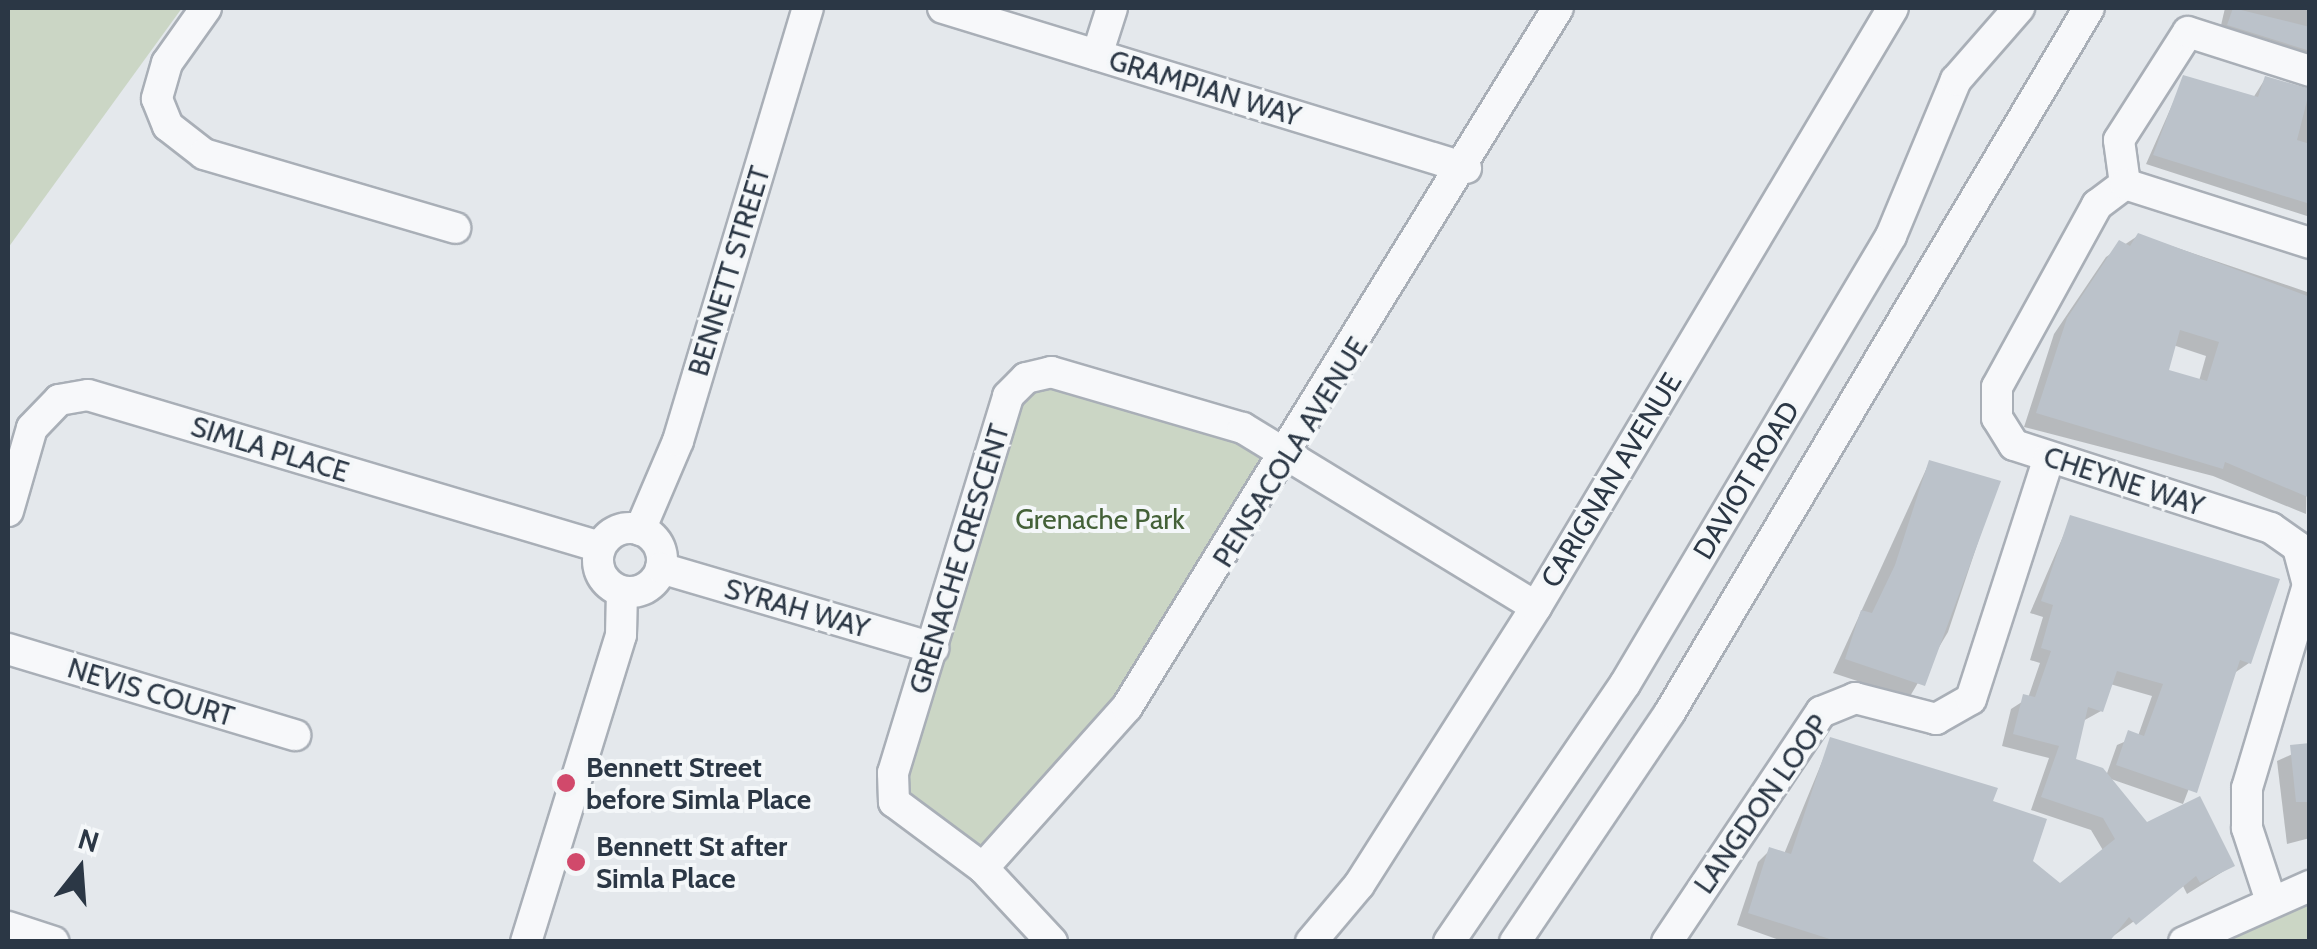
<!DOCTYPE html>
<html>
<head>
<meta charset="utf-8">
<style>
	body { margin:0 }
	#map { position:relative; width:2317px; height:949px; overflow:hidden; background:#e4e8ec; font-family:Cabin,sans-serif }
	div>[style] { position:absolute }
	.green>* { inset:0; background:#cbd6c5 }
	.shadow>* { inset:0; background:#0003 }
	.building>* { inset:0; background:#bbc2ca }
	.roads { filter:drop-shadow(2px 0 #a9afb7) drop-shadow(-2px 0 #a9afb7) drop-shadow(0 2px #a9afb7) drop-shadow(0 -2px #a9afb7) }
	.minor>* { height:30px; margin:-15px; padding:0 15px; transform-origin:15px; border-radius:15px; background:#f7f8fa }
	.minor>.ring { margin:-15px; padding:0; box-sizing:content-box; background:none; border:30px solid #f7f8fa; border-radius:50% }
	.dots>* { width:28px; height:28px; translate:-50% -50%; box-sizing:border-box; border:5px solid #f4f7f9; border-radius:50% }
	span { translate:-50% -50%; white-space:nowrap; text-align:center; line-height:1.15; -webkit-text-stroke:8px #f4f7f9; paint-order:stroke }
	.street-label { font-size:28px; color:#2b3745 }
	.park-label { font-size:28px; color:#446138 }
	.poi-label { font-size:28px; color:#2b3745; font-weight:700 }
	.left { translate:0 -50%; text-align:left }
	.frame { position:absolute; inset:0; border:10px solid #2b3745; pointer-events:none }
	.north { position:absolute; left:30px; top:819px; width:100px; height:100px; -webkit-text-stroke:8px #f4f7f9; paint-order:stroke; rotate:17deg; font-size:28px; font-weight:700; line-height:40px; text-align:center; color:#2b3745 }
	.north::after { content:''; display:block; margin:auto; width:35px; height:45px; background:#2b3745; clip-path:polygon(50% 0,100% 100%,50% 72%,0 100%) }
</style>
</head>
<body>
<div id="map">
	<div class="green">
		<i style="clip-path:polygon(8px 8px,182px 8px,8px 248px)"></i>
		<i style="clip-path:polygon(1026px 378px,1292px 452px,1127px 707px,983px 868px,894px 802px)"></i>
		<i style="clip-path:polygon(2309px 886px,2309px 941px,2184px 942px)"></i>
	</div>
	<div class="shadow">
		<i style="clip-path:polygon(2225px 8px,2310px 8px,2310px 66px,2219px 34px)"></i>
		<i style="clip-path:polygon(2184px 78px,2253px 98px,2265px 79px,2310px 91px,2310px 217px,2146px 164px)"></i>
		<i style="clip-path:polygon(evenodd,2139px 235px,2310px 293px,2306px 514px,2213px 476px,2024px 427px,2054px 334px,2106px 257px,2139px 235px,2173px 345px,2206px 356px,2199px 381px,2165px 371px,2173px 345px)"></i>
		<i style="clip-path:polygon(1929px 463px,1998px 482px,1948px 632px,1909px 698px,1833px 673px)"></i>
		<i style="clip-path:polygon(evenodd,2071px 518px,2249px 663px,2233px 674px,2183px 804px,2108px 778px,2146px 825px,2232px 866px,2187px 894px,2183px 886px,2105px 942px,1785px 942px,1737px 925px,1758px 862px,1770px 850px,1784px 854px,1831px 740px,1990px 803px,2030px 862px,2060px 886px,2104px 852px,2091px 830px,2031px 810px,2049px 758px,2002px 746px,2011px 709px,2028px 698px,2040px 663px,2030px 660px,2043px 617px,2030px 613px,2071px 518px,2110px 684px,2152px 696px,2138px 736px,2117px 745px,2106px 776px,2073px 760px,2083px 721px,2101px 711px,2110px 684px)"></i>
		<i style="clip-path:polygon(2310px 746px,2310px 838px,2287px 844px,2277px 761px)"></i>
	</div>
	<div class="building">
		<i style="clip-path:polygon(2233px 8px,2310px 27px,2310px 51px,2227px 25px)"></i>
		<i style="clip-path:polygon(2183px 75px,2258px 97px,2265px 76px,2310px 89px,2297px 140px,2310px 144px,2310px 204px,2153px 155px)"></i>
		<i style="clip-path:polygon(evenodd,2138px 233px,2310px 297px,2310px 498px,2225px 462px,2223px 469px,2036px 413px,2067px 318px,2119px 240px,2130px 246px,2138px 233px,2180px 330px,2219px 342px,2207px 381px,2169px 370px,2180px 330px)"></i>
		<i style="clip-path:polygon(1929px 460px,2001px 481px,1925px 686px,1845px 659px,1861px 610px,1872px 613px,1895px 565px)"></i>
		<i style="clip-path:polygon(2070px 515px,2280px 579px,2251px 664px,2240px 660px,2197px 793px,2116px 765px,2128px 730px,2144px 736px,2163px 684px,2117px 671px,2103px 712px,2088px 707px,2076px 759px,2103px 768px,2147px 822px,2200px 796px,2235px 866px,2200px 883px,2196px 876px,2136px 925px,2129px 917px,2109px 942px,1839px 942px,1748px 913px,1769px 847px,1791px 854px,1830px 737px,1998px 788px,1993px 801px,2047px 819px,2033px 861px,2060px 883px,2115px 839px,2103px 818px,2041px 797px,2059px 746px,2013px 734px,2023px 694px,2035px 697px,2051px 651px,2041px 648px,2053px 605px,2041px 601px)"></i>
		<i style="clip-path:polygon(2310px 743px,2310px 802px,2296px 802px,2290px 745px)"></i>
	</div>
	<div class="roads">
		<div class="minor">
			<i style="left:206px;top:8px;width:67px;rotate:125.3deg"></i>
			<i style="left:167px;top:63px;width:37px;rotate:106deg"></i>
			<i style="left:157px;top:99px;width:29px;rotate:68deg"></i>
			<i style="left:168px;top:126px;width:46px;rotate:37.9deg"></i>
			<i style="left:204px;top:154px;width:262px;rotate:16.4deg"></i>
			<i style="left:943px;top:8px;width:547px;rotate:17.01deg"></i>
			<i style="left:1097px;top:55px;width:49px;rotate:-72.3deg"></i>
			<i style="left:2125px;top:184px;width:44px;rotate:-97.8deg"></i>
			<i style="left:2119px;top:140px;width:128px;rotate:-57.4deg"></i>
			<i style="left:2188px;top:32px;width:128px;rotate:17.7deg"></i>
			<i style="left:8px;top:511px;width:86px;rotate:-73.9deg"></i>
			<i style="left:32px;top:428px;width:39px;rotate:-46deg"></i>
			<i style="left:59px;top:400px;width:29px;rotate:-10deg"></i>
			<i style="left:88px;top:395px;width:534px;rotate:16.53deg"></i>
			<i class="ring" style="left:598px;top:528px;width:34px;height:34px"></i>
			<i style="left:640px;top:530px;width:97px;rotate:-66.9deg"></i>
			<i style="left:678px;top:441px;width:452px;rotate:-73.3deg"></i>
			<i style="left:661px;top:568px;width:284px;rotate:16.4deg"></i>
			<i style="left:8px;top:649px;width:300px;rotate:16.7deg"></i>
			<i style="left:983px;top:868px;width:216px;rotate:-48.2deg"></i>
			<i style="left:1127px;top:707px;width:821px;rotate:-58.34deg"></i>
			<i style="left:2270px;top:898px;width:74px;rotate:-108.2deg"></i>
			<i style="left:2247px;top:828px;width:40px;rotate:-90deg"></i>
			<i style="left:2247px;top:788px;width:212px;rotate:-73.3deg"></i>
			<i style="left:2308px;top:585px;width:39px;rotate:-105deg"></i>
			<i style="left:2298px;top:547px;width:33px;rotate:-145deg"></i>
			<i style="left:2271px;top:528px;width:270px;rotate:-162.1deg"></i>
			<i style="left:2014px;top:445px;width:32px;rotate:-122deg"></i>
			<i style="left:1997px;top:418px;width:31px;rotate:-90deg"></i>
			<i style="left:1997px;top:387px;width:208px;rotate:-61.2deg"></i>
			<i style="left:2097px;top:205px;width:35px;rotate:-37deg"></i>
			<i style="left:2125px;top:184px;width:194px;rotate:17.7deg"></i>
			<i style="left:8px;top:927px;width:48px;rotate:18.1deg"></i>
			<i style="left:526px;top:942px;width:321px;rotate:-72.8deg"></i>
			<i style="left:621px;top:635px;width:43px;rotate:-88.7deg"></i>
			<i style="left:1052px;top:942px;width:101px;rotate:-133deg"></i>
			<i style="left:983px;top:868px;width:111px;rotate:-143.4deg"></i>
			<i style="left:894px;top:802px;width:29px;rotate:-92deg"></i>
			<i style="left:893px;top:773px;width:394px;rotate:-73deg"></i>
			<i style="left:1008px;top:396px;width:25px;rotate:-45deg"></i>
			<i style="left:1026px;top:378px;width:26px;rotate:-13deg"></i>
			<i style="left:1051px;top:372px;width:200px;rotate:16.3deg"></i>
			<i style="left:1243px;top:428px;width:343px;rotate:31.4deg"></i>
			<i style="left:1311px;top:942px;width:75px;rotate:-49.9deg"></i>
			<i style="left:1359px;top:885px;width:330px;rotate:-57.5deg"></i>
			<i style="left:1536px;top:607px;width:697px;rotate:-59.21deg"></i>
			<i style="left:1449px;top:942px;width:312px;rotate:-55.7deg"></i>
			<i style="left:1625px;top:684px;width:521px;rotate:-59.3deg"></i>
			<i style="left:1891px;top:236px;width:169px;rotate:-67.4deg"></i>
			<i style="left:1956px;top:80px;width:96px;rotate:-48.8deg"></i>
			<i style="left:1515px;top:942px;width:277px;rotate:-56deg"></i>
			<i style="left:1670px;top:712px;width:819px;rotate:-59.24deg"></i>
			<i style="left:1667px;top:942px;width:277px;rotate:-56.2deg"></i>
			<i style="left:1821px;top:712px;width:37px;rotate:-22deg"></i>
			<i style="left:1855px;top:698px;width:84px;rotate:14.5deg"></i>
			<i style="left:1936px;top:719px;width:40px;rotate:-29.7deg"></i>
			<i style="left:1971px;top:699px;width:253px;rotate:-72.1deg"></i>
			<i style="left:2184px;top:942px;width:138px;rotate:-24deg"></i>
		</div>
	</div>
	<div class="dots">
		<i style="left:566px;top:783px;background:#d1496b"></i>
		<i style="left:576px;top:862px;background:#d1496b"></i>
	</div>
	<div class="street-label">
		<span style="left:1205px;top:88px;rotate:17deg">GRAMPIAN WAY</span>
		<span style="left:729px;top:271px;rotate:-73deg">BENNETT STREET</span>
		<span style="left:270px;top:449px;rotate:17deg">SIMLA PLACE</span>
		<span style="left:1290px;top:452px;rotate:-58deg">PENSACOLA AVENUE</span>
		<span style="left:1611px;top:480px;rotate:-59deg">CARIGNAN AVENUE</span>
		<span style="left:1746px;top:480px;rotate:-59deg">DAVIOT ROAD</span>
		<span style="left:2124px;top:481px;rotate:18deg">CHEYNE WAY</span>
		<span style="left:959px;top:559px;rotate:-73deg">GRENACHE CRESCENT</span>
		<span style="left:797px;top:608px;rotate:16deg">SYRAH WAY</span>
		<span style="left:151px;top:692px;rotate:17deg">NEVIS COURT</span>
		<span style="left:1761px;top:804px;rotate:-55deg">LANGDON LOOP</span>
	</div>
	<div class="park-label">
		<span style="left:1100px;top:519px">Grenache Park</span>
	</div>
	<div class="poi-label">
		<span class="left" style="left:586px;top:783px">Bennett Street<br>before Simla Place</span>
		<span class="left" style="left:596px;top:862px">Bennett St after<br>Simla Place</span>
	</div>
	<div class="frame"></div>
	<div class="north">N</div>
</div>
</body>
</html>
